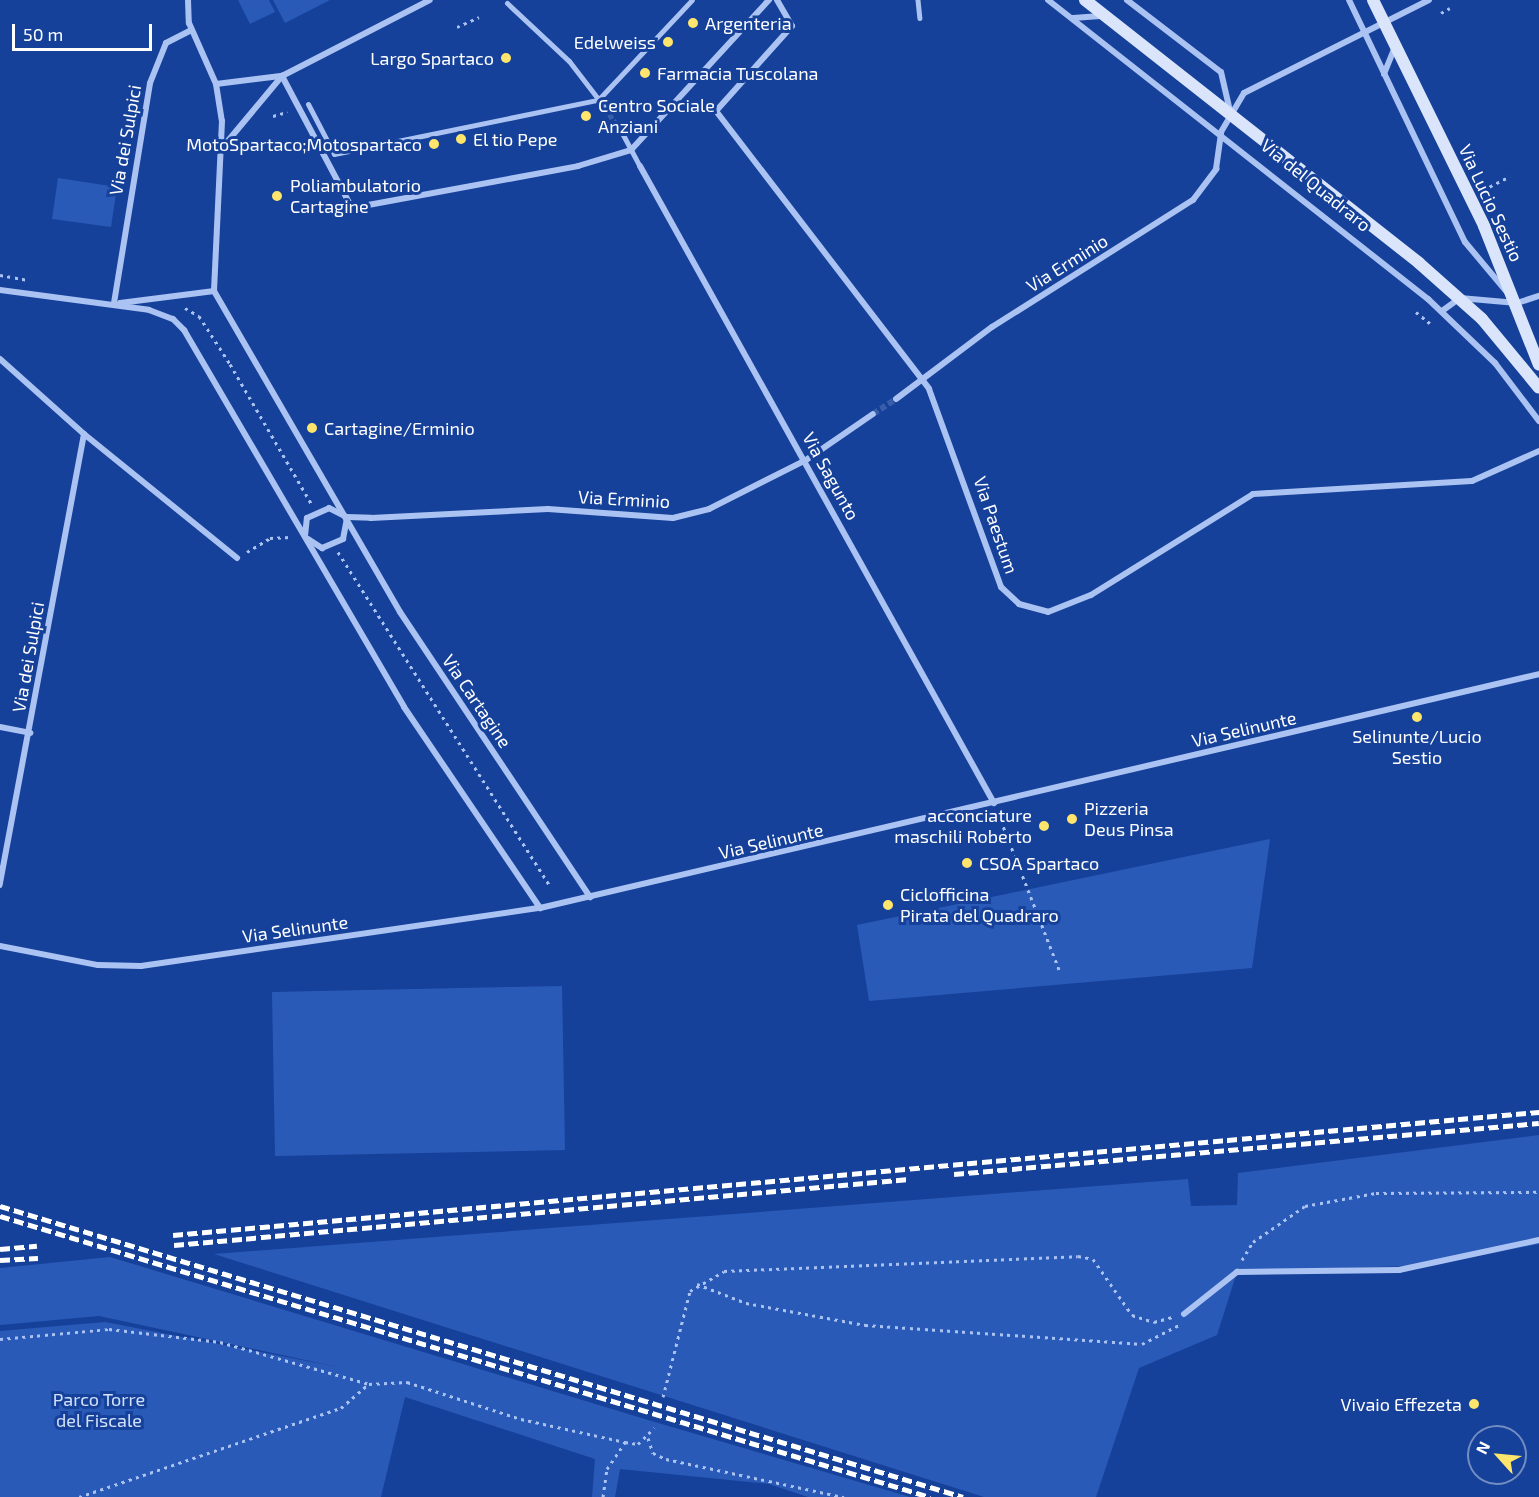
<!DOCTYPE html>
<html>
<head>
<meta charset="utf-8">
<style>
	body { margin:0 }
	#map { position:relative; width:1539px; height:1497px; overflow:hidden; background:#16419a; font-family:"Exo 2",sans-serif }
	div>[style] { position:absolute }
	.green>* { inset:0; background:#2a5ab7 }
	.pedestrian-tunnel>* { height:5px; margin-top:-2.5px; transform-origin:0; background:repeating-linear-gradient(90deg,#395ea9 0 5px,transparent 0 7.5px) }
	.minor-tunnel>* { height:6px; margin-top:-3px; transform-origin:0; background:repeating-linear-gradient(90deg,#395ea9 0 6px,transparent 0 9px) }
	.path>* { height:3px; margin-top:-1.5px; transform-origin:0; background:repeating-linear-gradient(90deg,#abc3f2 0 3px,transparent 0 7.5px) }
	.service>* { height:4.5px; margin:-2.25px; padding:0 2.25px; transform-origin:2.25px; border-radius:2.25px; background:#abc3f2 }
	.pedestrian>* { height:5px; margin:-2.5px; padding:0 2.5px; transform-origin:2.5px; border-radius:2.5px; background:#abc3f2 }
	.minor>* { height:6px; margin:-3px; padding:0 3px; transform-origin:3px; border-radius:3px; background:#abc3f2 }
	.secondary>* { height:12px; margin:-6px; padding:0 6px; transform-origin:6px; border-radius:6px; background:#dae5fc }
	.rail>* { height:4.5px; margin-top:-2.25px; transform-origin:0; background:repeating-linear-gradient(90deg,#fff 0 10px,transparent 0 14.5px) }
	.dots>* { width:16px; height:16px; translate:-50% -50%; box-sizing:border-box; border:3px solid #16419a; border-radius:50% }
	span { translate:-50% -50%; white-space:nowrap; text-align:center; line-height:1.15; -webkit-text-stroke:6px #16419a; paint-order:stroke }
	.poi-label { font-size:18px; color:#fff }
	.left { translate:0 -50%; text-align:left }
	.right { translate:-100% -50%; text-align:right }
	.street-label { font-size:18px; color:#fff }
	.park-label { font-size:18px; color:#d3e1fc }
	.north { position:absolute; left:1467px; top:1425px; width:60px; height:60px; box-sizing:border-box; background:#16419a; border:2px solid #738dc2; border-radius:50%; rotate:297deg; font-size:16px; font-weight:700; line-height:24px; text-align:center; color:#fff }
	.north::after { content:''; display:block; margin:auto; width:21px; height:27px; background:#ffe56c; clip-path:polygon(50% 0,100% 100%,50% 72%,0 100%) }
	.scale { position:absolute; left:12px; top:24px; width:140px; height:27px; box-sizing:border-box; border:3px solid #fff; border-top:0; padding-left:8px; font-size:18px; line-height:21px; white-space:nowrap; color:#fff; -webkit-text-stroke:4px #16419a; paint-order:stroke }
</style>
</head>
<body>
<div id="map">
	<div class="green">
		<i style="clip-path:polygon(238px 0,269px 0,275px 12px,250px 24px)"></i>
		<i style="clip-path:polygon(273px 0,330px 0,285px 23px)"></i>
		<i style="clip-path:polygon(58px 178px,117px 187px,111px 227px,52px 219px)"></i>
		<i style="clip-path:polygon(1270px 839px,1252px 968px,869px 1001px,857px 925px)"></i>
		<i style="clip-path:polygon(562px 986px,565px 1150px,275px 1156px,272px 992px)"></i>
		<i style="clip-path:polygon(1539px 1135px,1539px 1244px,1434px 1265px,1237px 1272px,1217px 1335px,1139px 1368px,1096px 1497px,984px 1497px,214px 1254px,1188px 1179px,1191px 1206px,1237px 1205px,1238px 1173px)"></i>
		<i style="clip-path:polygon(110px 1257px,648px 1420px,910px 1497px,808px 1497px,769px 1484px,620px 1469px,615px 1497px,592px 1497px,595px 1459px,405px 1397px,381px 1497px,0 1497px,0 1331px,105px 1322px,338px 1367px,99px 1316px,0 1325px,0 1268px)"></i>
	</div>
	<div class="pedestrian-tunnel">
		<i style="left:605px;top:108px;width:28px;rotate:55deg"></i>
	</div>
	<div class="minor-tunnel">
		<i style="left:873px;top:414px;width:27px;rotate:-33deg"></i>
	</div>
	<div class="path">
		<i style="left:1441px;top:13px;width:10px;rotate:-29deg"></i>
		<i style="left:457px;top:27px;width:24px;rotate:-24deg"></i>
		<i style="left:273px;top:116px;width:15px;rotate:-16deg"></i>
		<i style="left:1483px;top:190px;width:30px;rotate:-27deg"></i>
		<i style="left:0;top:275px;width:27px;rotate:10deg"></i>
		<i style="left:185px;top:308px;width:16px;rotate:30deg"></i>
		<i style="left:199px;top:316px;width:57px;rotate:57.1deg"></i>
		<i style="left:230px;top:364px;width:163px;rotate:59.8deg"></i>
		<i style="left:1416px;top:312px;width:21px;rotate:39deg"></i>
		<i style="left:247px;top:552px;width:27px;rotate:-31deg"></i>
		<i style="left:270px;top:538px;width:21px;rotate:-3deg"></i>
		<i style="left:338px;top:552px;width:394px;rotate:57.6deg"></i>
		<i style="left:998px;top:813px;width:171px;rotate:68.7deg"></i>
		<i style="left:1242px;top:1260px;width:21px;rotate:-59deg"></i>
		<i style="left:1253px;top:1242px;width:63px;rotate:-34.7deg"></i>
		<i style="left:1305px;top:1206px;width:72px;rotate:-10.4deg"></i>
		<i style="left:1376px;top:1193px;width:163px;rotate:-0.4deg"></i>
		<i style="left:697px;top:1284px;width:53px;rotate:21.2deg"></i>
		<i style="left:746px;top:1303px;width:121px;rotate:10.5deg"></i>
		<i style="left:865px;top:1325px;width:278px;rotate:3.9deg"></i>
		<i style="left:1142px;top:1344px;width:44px;rotate:-27.1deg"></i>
		<i style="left:0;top:1339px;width:109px;rotate:-5.2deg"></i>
		<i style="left:109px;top:1329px;width:112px;rotate:6.7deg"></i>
		<i style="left:220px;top:1342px;width:155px;rotate:15.7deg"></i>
		<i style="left:663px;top:1397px;width:109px;rotate:-75.7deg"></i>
		<i style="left:690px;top:1291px;width:39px;rotate:-30deg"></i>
		<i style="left:724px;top:1271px;width:354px;rotate:-2.4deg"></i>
		<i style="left:1078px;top:1256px;width:15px;rotate:11deg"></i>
		<i style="left:1093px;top:1259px;width:68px;rotate:55.1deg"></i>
		<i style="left:1132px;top:1315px;width:23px;rotate:18deg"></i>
		<i style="left:1154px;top:1322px;width:20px;rotate:-15deg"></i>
		<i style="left:648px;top:1438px;width:16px;rotate:72deg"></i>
		<i style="left:653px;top:1453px;width:14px;rotate:25deg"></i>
		<i style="left:666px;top:1459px;width:182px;rotate:12.1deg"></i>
		<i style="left:79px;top:1497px;width:277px;rotate:-18.8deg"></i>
		<i style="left:341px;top:1408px;width:37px;rotate:-41deg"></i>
		<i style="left:369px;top:1384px;width:38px;rotate:-3deg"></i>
		<i style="left:407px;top:1382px;width:120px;rotate:18deg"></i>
		<i style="left:521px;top:1419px;width:107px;rotate:12.5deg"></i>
		<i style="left:625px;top:1442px;width:13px;rotate:9deg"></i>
		<i style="left:638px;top:1444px;width:23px;rotate:-45deg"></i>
		<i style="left:603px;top:1497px;width:28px;rotate:-82deg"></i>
		<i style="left:607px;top:1469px;width:32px;rotate:-56deg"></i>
	</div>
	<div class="service">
		<i style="left:918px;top:0;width:18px;rotate:84deg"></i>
	</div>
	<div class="pedestrian">
		<i style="left:507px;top:3px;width:85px;rotate:43.1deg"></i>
		<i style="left:569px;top:61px;width:59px;rotate:52.5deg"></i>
		<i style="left:308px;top:104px;width:56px;rotate:62.5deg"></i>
		<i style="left:334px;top:154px;width:269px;rotate:-11.6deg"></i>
		<i style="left:598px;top:100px;width:137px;rotate:-46.8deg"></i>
		<i style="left:621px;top:131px;width:40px;rotate:62deg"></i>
	</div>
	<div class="minor">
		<i style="left:188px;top:0;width:23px;rotate:88deg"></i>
		<i style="left:189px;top:23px;width:67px;rotate:66.1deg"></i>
		<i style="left:216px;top:84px;width:37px;rotate:81deg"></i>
		<i style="left:222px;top:121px;width:170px;rotate:92.7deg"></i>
		<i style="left:214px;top:291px;width:371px;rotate:59.9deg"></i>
		<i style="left:400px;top:612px;width:343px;rotate:56.3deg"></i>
		<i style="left:777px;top:0;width:30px;rotate:60deg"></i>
		<i style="left:792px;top:26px;width:114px;rotate:131.8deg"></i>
		<i style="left:716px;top:111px;width:350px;rotate:52.5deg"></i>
		<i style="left:929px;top:389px;width:211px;rotate:70deg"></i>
		<i style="left:1001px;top:587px;width:25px;rotate:43deg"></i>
		<i style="left:1019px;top:604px;width:30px;rotate:15deg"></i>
		<i style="left:1048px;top:612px;width:46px;rotate:-21.6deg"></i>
		<i style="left:1091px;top:595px;width:191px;rotate:-31.9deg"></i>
		<i style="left:1253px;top:494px;width:219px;rotate:-3.4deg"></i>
		<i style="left:1472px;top:481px;width:73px;rotate:-24.1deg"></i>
		<i style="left:1048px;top:0;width:484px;rotate:38.2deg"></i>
		<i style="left:1428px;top:299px;width:93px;rotate:43.7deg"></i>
		<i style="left:1495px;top:363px;width:73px;rotate:52.8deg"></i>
		<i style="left:1127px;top:0;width:118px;rotate:37.5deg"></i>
		<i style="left:1221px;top:72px;width:40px;rotate:77deg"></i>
		<i style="left:1349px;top:0;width:268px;rotate:64.4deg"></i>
		<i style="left:1465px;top:242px;width:64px;rotate:50.1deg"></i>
		<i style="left:1073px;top:18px;width:31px;rotate:-4deg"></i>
		<i style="left:1384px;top:74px;width:29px;rotate:-68deg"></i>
		<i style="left:282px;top:76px;width:149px;rotate:62.1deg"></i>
		<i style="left:352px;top:208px;width:230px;rotate:-10.5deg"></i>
		<i style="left:578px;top:166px;width:55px;rotate:-16.8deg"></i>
		<i style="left:631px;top:150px;width:204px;rotate:-47.4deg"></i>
		<i style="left:216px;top:84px;width:65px;rotate:-7deg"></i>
		<i style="left:222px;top:148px;width:94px;rotate:-50.2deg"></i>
		<i style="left:282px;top:76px;width:166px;rotate:-27.2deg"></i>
		<i style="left:640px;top:166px;width:729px;rotate:60.94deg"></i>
		<i style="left:0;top:290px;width:150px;rotate:7.6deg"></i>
		<i style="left:149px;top:310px;width:26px;rotate:21deg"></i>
		<i style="left:173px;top:319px;width:16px;rotate:45deg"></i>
		<i style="left:184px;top:330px;width:436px;rotate:59.7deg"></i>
		<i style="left:404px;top:707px;width:243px;rotate:55.9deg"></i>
		<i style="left:114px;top:303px;width:223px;rotate:-80.7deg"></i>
		<i style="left:150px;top:83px;width:43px;rotate:-68.2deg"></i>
		<i style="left:166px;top:43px;width:28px;rotate:-27deg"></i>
		<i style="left:120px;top:303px;width:95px;rotate:-7.3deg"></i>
		<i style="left:1442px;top:311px;width:22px;rotate:-36deg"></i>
		<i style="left:1460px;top:298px;width:57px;rotate:5deg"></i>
		<i style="left:1517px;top:303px;width:23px;rotate:-18deg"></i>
		<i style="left:0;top:359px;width:113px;rotate:41.8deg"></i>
		<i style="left:84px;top:434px;width:459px;rotate:100.6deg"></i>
		<i style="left:896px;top:399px;width:120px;rotate:-36.9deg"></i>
		<i style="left:992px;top:327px;width:238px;rotate:-32.3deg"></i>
		<i style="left:1193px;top:200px;width:39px;rotate:-53deg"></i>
		<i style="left:1216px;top:169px;width:37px;rotate:-82deg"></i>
		<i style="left:1221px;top:132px;width:45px;rotate:-59.5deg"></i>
		<i style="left:1244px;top:93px;width:207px;rotate:-26.7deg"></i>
		<i style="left:84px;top:434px;width:197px;rotate:39deg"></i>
		<i style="left:305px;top:536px;width:18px;rotate:-84deg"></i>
		<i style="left:307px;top:518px;width:24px;rotate:-24deg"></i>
		<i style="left:329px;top:508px;width:20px;rotate:27deg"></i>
		<i style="left:347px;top:517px;width:24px;rotate:2deg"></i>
		<i style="left:371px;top:518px;width:177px;rotate:-2.9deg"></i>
		<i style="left:548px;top:509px;width:125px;rotate:4.1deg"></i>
		<i style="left:673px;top:518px;width:37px;rotate:-14deg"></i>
		<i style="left:709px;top:509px;width:109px;rotate:-26.8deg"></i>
		<i style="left:806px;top:460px;width:81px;rotate:-34.5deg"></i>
		<i style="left:308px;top:539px;width:17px;rotate:33deg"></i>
		<i style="left:322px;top:548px;width:23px;rotate:-23deg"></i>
		<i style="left:343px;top:539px;width:21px;rotate:-79deg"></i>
		<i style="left:0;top:727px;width:31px;rotate:11deg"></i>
		<i style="left:0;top:946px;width:100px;rotate:11deg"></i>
		<i style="left:98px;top:965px;width:43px;rotate:1.3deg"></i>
		<i style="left:141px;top:966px;width:403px;rotate:-8.3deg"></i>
		<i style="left:540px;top:908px;width:1026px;rotate:-13.18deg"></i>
		<i style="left:1184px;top:1314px;width:68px;rotate:-38.4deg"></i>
		<i style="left:1237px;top:1272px;width:162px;rotate:-0.7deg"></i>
		<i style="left:1399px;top:1270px;width:143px;rotate:-12.1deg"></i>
	</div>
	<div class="secondary">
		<i style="left:1085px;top:0;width:425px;rotate:38.2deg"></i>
		<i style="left:1419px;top:263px;width:84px;rotate:41.6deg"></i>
		<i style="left:1482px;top:319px;width:89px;rotate:50.4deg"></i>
		<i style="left:1373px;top:0;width:252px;rotate:63.8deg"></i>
		<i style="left:1484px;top:226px;width:149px;rotate:68.4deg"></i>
	</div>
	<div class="rail">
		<i style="left:954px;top:1174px;width:587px;rotate:-4.98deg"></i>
		<i style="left:0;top:1206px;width:1006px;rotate:16.81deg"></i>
		<i style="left:0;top:1216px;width:972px;rotate:16.81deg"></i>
		<i style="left:173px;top:1235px;width:1372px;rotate:-5.15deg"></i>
		<i style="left:174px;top:1245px;width:738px;rotate:-5.13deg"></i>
		<i style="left:0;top:1249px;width:37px;rotate:-5deg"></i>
		<i style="left:0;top:1260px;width:38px;rotate:-3deg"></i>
	</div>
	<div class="dots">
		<i style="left:693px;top:23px;background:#ffe56c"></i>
		<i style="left:668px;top:42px;background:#ffe56c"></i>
		<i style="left:506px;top:58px;background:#ffe56c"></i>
		<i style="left:645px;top:73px;background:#ffe56c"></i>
		<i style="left:586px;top:116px;background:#ffe56c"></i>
		<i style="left:461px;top:139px;background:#ffe56c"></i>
		<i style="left:434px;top:144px;background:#ffe56c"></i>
		<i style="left:277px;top:196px;background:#ffe56c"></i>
		<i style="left:312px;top:428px;background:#ffe56c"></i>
		<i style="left:1417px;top:717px;background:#ffe56c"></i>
		<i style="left:1072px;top:819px;background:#ffe56c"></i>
		<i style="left:1044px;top:826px;background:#ffe56c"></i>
		<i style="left:967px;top:863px;background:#ffe56c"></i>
		<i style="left:888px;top:905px;background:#ffe56c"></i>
		<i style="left:1474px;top:1404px;background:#ffe56c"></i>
	</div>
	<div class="poi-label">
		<span class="left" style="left:705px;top:23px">Argenteria</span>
		<span class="right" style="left:656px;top:42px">Edelweiss</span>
		<span class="right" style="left:494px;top:58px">Largo Spartaco</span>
		<span class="left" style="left:657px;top:73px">Farmacia Tuscolana</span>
		<span class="left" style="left:598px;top:116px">Centro Sociale<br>Anziani</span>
		<span class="left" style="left:473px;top:139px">El tio Pepe</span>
		<span class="right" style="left:422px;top:144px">MotoSpartaco;Motospartaco</span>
		<span class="left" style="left:290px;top:196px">Poliambulatorio<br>Cartagine</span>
		<span class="left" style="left:324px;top:428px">Cartagine/Erminio</span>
		<span style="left:1417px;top:747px">Selinunte/Lucio<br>Sestio</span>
		<span class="left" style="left:1084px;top:819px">Pizzeria<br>Deus Pinsa</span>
		<span class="right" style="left:1032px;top:826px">acconciature<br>maschili Roberto</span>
		<span class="left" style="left:979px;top:863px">CSOA Spartaco</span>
		<span class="left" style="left:900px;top:905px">Ciclofficina<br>Pirata del Quadraro</span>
		<span class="right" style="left:1462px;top:1404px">Vivaio Effezeta</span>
	</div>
	<div class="street-label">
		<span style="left:125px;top:140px;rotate:-80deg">Via dei Sulpici</span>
		<span style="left:1316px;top:185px;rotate:39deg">Via del Quadraro</span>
		<span style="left:1491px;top:203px;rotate:65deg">Via Lucio Sestio</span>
		<span style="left:1067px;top:263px;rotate:-32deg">Via Erminio</span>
		<span style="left:831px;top:476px;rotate:61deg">Via Sagunto</span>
		<span style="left:624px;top:499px;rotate:3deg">Via Erminio</span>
		<span style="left:996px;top:525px;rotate:71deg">Via Paestum</span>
		<span style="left:28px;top:657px;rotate:-80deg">Via dei Sulpici</span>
		<span style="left:477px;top:701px;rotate:56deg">Via Cartagine</span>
		<span style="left:1244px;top:729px;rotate:-13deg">Via Selinunte</span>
		<span style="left:771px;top:841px;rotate:-13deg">Via Selinunte</span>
		<span style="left:295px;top:929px;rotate:-8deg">Via Selinunte</span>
	</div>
	<div class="park-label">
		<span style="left:99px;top:1410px">Parco Torre<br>del Fiscale</span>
	</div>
	<div class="north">N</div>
	<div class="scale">50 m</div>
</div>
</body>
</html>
